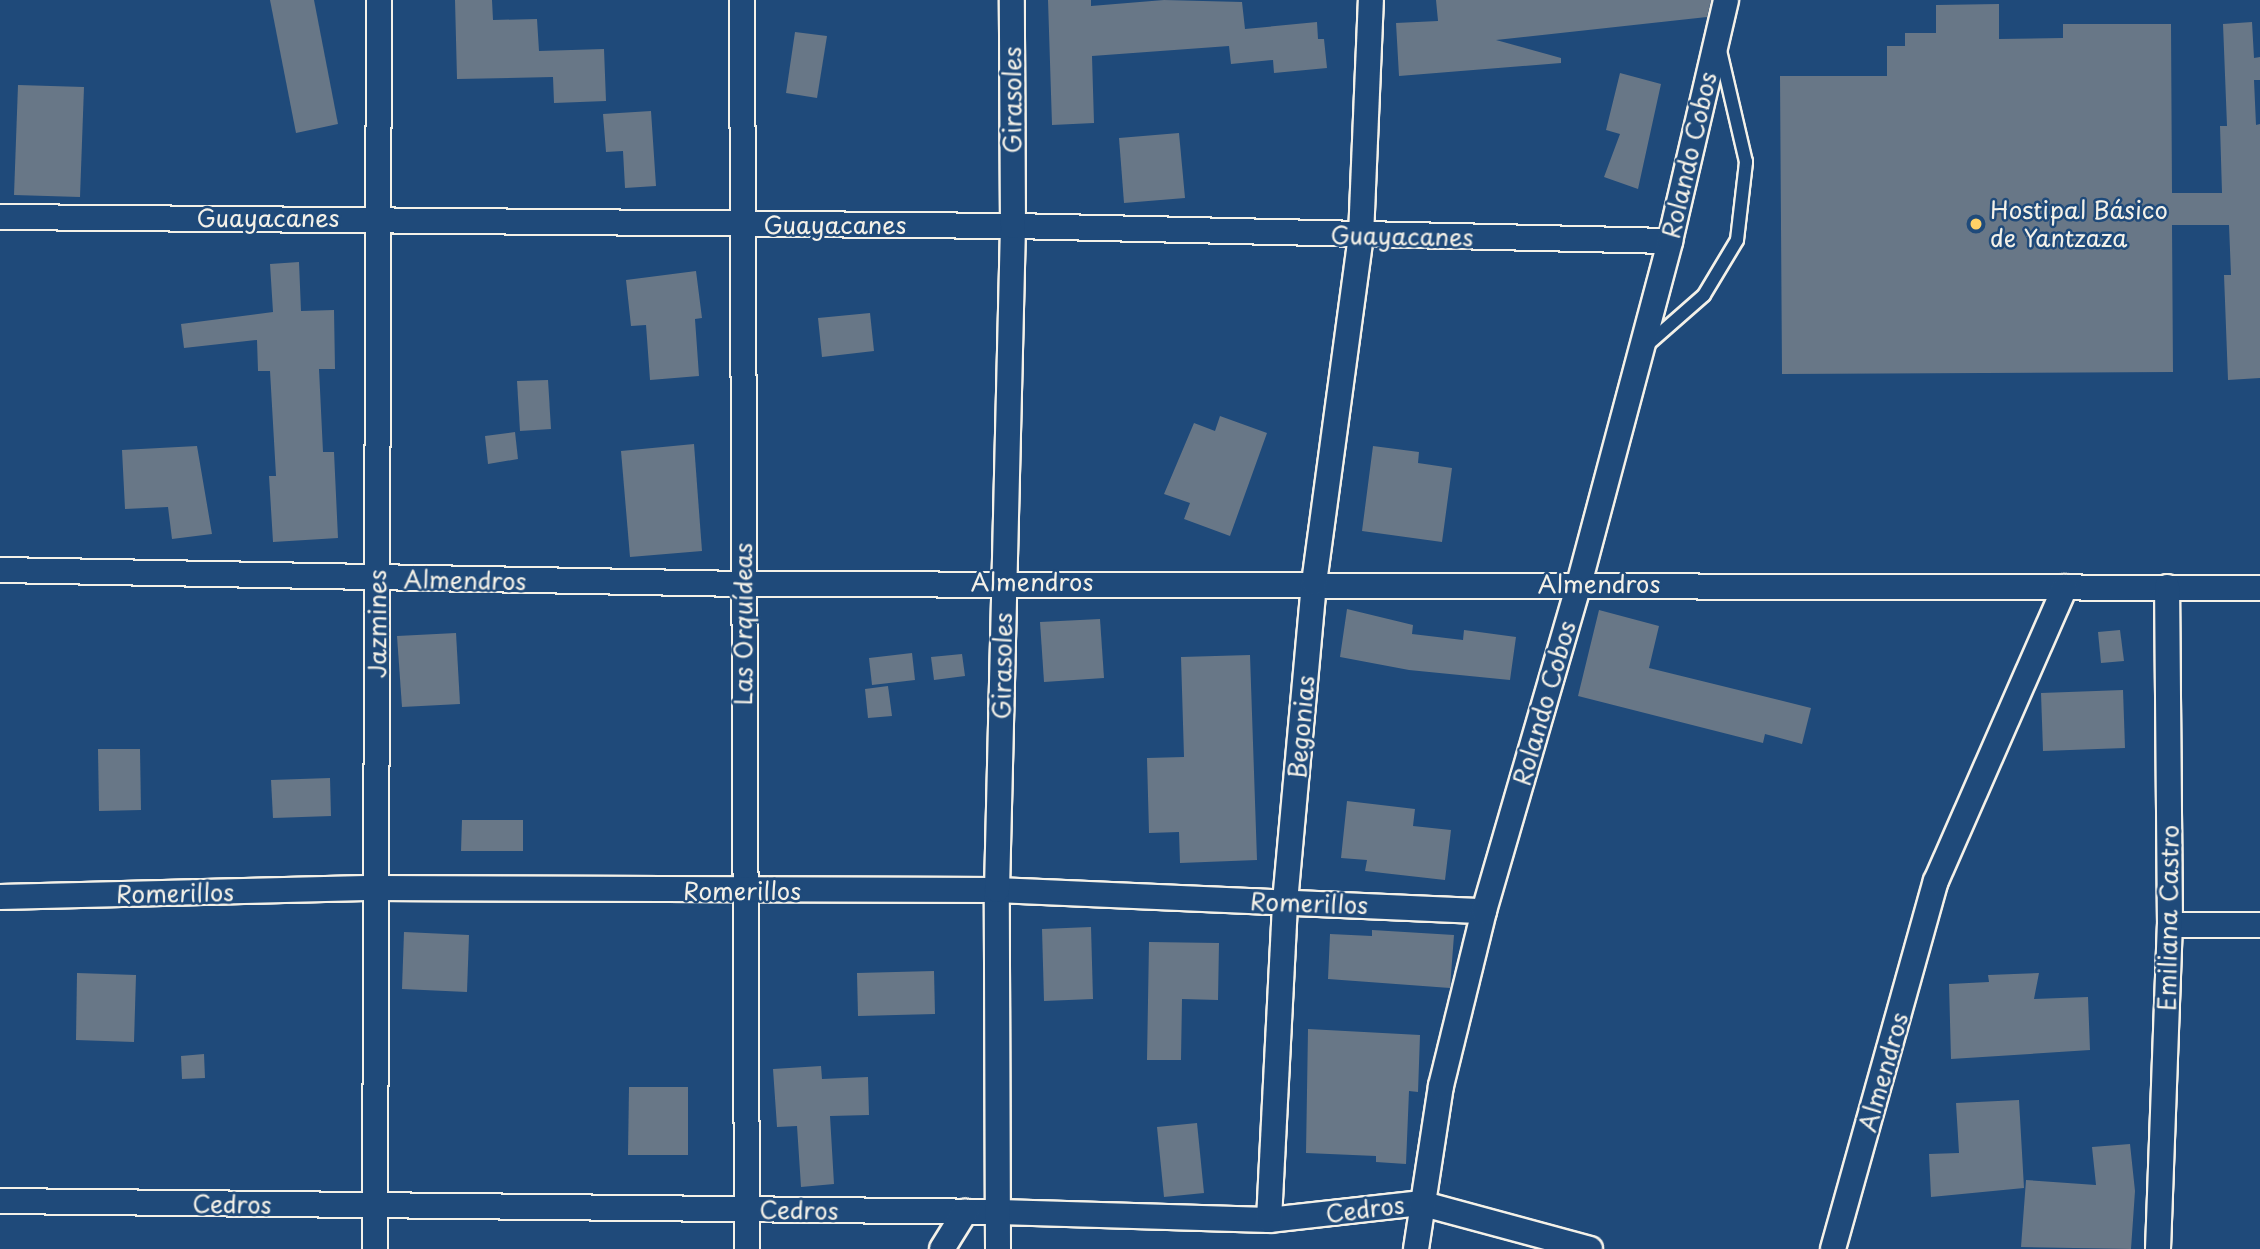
<!DOCTYPE html>
<html>
<head>
<meta charset="utf-8">
<style>
	body { margin:0 }
	#map { position:relative; width:2260px; height:1249px; overflow:hidden; background:#1f4a7a; font-family:"Playpen Sans",sans-serif }
	div>[style] { position:absolute }
	.building>* { inset:0; background:#687787 }
	.roads { filter:drop-shadow(2px 0 #f4f1e8) drop-shadow(-2px 0 #f4f1e8) drop-shadow(0 2px #f4f1e8) drop-shadow(0 -2px #f4f1e8) }
	.service>* { height:12px; margin:-6px; padding:0 6px; transform-origin:6px; border-radius:6px; background:#1f4a7a }
	.minor>* { height:24px; margin:-12px; padding:0 12px; transform-origin:12px; border-radius:12px; background:#1f4a7a }
	.dots>* { width:19px; height:19px; translate:-50% -50%; box-sizing:border-box; border:4px solid #1f4a7a; border-radius:50% }
	span { translate:-50% -50%; white-space:nowrap; text-align:center; line-height:1.15; -webkit-text-stroke:5px #1f4a7a; paint-order:stroke }
	.street-label { font-size:24px; color:#f4f1e8 }
	.poi-label { font-size:24px; color:#f4f1e8 }
	.left { translate:0 -50%; text-align:left }
</style>
</head>
<body>
<div id="map">
	<div class="building">
		<i style="clip-path:polygon(270px 0,314px 0,338px 124px,296px 133px)"></i>
		<i style="clip-path:polygon(455px 0,492px 0,493px 20px,537px 19px,539px 51px,604px 49px,606px 101px,554px 103px,553px 77px,457px 79px)"></i>
		<i style="clip-path:polygon(1048px 0,1091px 0,1091px 6px,1164px 0,1242px 2px,1245px 29px,1317px 22px,1318px 39px,1324px 39px,1327px 68px,1274px 73px,1273px 60px,1231px 64px,1229px 46px,1092px 56px,1094px 123px,1052px 125px)"></i>
		<i style="clip-path:polygon(1436px 0,1711px 0,1707px 17px,1496px 40px,1561px 58px,1561px 63px,1399px 76px,1396px 23px,1438px 21px)"></i>
		<i style="clip-path:polygon(1999px 4px,1999px 39px,2063px 38px,2063px 24px,2171px 24px,2172px 193px,2222px 193px,2220px 126px,2227px 126px,2223px 24px,2252px 22px,2254px 58px,2260px 57px,2260px 80px,2254px 80px,2256px 125px,2260px 124px,2260px 378px,2228px 380px,2224px 275px,2231px 275px,2229px 225px,2172px 225px,2173px 372px,1782px 374px,1780px 76px,1887px 76px,1887px 46px,1905px 46px,1905px 33px,1936px 33px,1936px 5px)"></i>
		<i style="clip-path:polygon(795px 32px,827px 36px,817px 98px,786px 93px)"></i>
		<i style="clip-path:polygon(1620px 73px,1661px 84px,1638px 189px,1604px 177px,1620px 134px,1606px 130px)"></i>
		<i style="clip-path:polygon(18px 85px,84px 87px,80px 197px,14px 195px)"></i>
		<i style="clip-path:polygon(651px 111px,656px 186px,625px 188px,623px 151px,606px 152px,603px 114px)"></i>
		<i style="clip-path:polygon(1179px 133px,1185px 198px,1124px 203px,1119px 138px)"></i>
		<i style="clip-path:polygon(299px 262px,301px 311px,334px 310px,335px 369px,319px 369px,323px 452px,334px 452px,338px 538px,273px 542px,269px 476px,276px 476px,270px 371px,258px 371px,257px 340px,184px 348px,181px 324px,273px 312px,270px 264px)"></i>
		<i style="clip-path:polygon(696px 271px,702px 318px,695px 319px,699px 376px,650px 380px,646px 325px,631px 326px,626px 280px)"></i>
		<i style="clip-path:polygon(870px 313px,874px 351px,822px 357px,818px 318px)"></i>
		<i style="clip-path:polygon(548px 380px,551px 429px,520px 431px,517px 381px)"></i>
		<i style="clip-path:polygon(1220px 416px,1267px 433px,1230px 536px,1184px 519px,1190px 503px,1164px 494px,1194px 423px,1215px 431px)"></i>
		<i style="clip-path:polygon(515px 432px,518px 459px,488px 464px,485px 436px)"></i>
		<i style="clip-path:polygon(694px 444px,702px 551px,630px 557px,621px 451px)"></i>
		<i style="clip-path:polygon(197px 446px,212px 534px,172px 539px,168px 507px,125px 509px,122px 450px)"></i>
		<i style="clip-path:polygon(1373px 446px,1419px 452px,1418px 463px,1452px 468px,1442px 542px,1362px 531px)"></i>
		<i style="clip-path:polygon(1347px 609px,1413px 625px,1412px 634px,1463px 640px,1464px 630px,1516px 637px,1510px 680px,1409px 670px,1340px 657px)"></i>
		<i style="clip-path:polygon(1599px 610px,1659px 626px,1649px 668px,1811px 708px,1802px 744px,1765px 734px,1763px 743px,1578px 696px)"></i>
		<i style="clip-path:polygon(1100px 619px,1104px 678px,1044px 682px,1040px 622px)"></i>
		<i style="clip-path:polygon(2120px 630px,2124px 661px,2101px 663px,2098px 632px)"></i>
		<i style="clip-path:polygon(456px 633px,460px 704px,402px 707px,397px 636px)"></i>
		<i style="clip-path:polygon(912px 653px,915px 680px,872px 685px,869px 658px)"></i>
		<i style="clip-path:polygon(962px 654px,965px 676px,934px 680px,931px 657px)"></i>
		<i style="clip-path:polygon(1250px 655px,1257px 860px,1180px 863px,1179px 832px,1149px 833px,1147px 758px,1184px 757px,1181px 657px)"></i>
		<i style="clip-path:polygon(888px 686px,892px 716px,868px 718px,865px 689px)"></i>
		<i style="clip-path:polygon(2123px 690px,2125px 748px,2043px 751px,2041px 693px)"></i>
		<i style="clip-path:polygon(98px 749px,140px 749px,141px 810px,99px 811px)"></i>
		<i style="clip-path:polygon(330px 778px,331px 816px,273px 818px,271px 780px)"></i>
		<i style="clip-path:polygon(1347px 801px,1415px 809px,1413px 826px,1451px 830px,1445px 880px,1365px 871px,1367px 860px,1341px 858px)"></i>
		<i style="clip-path:polygon(462px 820px,523px 820px,523px 851px,461px 851px)"></i>
		<i style="clip-path:polygon(1091px 927px,1093px 999px,1044px 1001px,1042px 929px)"></i>
		<i style="clip-path:polygon(1372px 930px,1454px 935px,1450px 988px,1328px 979px,1330px 934px,1372px 936px)"></i>
		<i style="clip-path:polygon(404px 932px,469px 935px,467px 992px,402px 989px)"></i>
		<i style="clip-path:polygon(1149px 942px,1219px 943px,1218px 1000px,1182px 999px,1181px 1060px,1147px 1060px)"></i>
		<i style="clip-path:polygon(934px 971px,935px 1014px,858px 1016px,857px 973px)"></i>
		<i style="clip-path:polygon(77px 973px,136px 975px,134px 1042px,76px 1040px)"></i>
		<i style="clip-path:polygon(2039px 973px,2034px 999px,2088px 997px,2090px 1050px,1951px 1059px,1949px 984px,1989px 982px,1988px 975px)"></i>
		<i style="clip-path:polygon(1308px 1029px,1420px 1035px,1418px 1092px,1409px 1091px,1406px 1164px,1376px 1162px,1376px 1156px,1306px 1153px)"></i>
		<i style="clip-path:polygon(204px 1054px,205px 1078px,182px 1079px,181px 1056px)"></i>
		<i style="clip-path:polygon(821px 1066px,822px 1079px,868px 1077px,869px 1115px,830px 1116px,834px 1184px,801px 1187px,797px 1126px,777px 1127px,773px 1069px)"></i>
		<i style="clip-path:polygon(629px 1087px,688px 1087px,688px 1155px,628px 1155px)"></i>
		<i style="clip-path:polygon(2019px 1100px,2024px 1188px,1931px 1197px,1929px 1154px,1959px 1153px,1956px 1103px)"></i>
		<i style="clip-path:polygon(1197px 1123px,1204px 1193px,1164px 1197px,1157px 1127px)"></i>
		<i style="clip-path:polygon(2130px 1144px,2135px 1191px,2131px 1249px,2021px 1247px,2026px 1180px,2096px 1185px,2092px 1147px)"></i>
	</div>
	<div class="roads">
		<div class="service">
			<i style="left:1646px;top:346px;width:77px;rotate:-41.3deg"></i>
			<i style="left:1704px;top:295px;width:64px;rotate:-59deg"></i>
			<i style="left:1737px;top:240px;width:79px;rotate:-83.4deg"></i>
			<i style="left:1746px;top:162px;width:115px;rotate:-103.1deg"></i>
		</div>
		<div class="minor">
			<i style="left:742px;top:0;width:1249px;rotate:89.77deg"></i>
			<i style="left:0;top:217px;width:1013px;rotate:0.51deg"></i>
			<i style="left:1013px;top:226px;width:657px;rotate:1.31deg"></i>
			<i style="left:0;top:570px;width:742px;rotate:1.08deg"></i>
			<i style="left:742px;top:584px;width:1518px;rotate:0.15deg"></i>
			<i style="left:0;top:897px;width:376px;rotate:-1.4deg"></i>
			<i style="left:376px;top:888px;width:621px;rotate:0.18deg"></i>
			<i style="left:997px;top:890px;width:487px;rotate:2.5deg"></i>
			<i style="left:2170px;top:925px;width:90px"></i>
			<i style="left:0;top:1201px;width:999px;rotate:0.63deg"></i>
			<i style="left:999px;top:1212px;width:270px;rotate:1.7deg"></i>
			<i style="left:1269px;top:1220px;width:152px;rotate:-6.4deg"></i>
			<i style="left:1420px;top:1203px;width:176px;rotate:15.1deg"></i>
			<i style="left:1269px;top:1220px;width:318px;rotate:-87.1deg"></i>
			<i style="left:1285px;top:902px;width:320px;rotate:-84.8deg"></i>
			<i style="left:1314px;top:583px;width:350px;rotate:-82.3deg"></i>
			<i style="left:1361px;top:236px;width:236px;rotate:-87.6deg"></i>
			<i style="left:375px;top:1249px;width:1249px;rotate:-89.82deg"></i>
			<i style="left:942px;top:1249px;width:44px;rotate:-58.1deg"></i>
			<i style="left:998px;top:1249px;width:359px;rotate:-90.2deg"></i>
			<i style="left:997px;top:890px;width:664px;rotate:-88.62deg"></i>
			<i style="left:1013px;top:226px;width:226px;rotate:-90.3deg"></i>
			<i style="left:1416px;top:1249px;width:165px;rotate:-81.3deg"></i>
			<i style="left:1441px;top:1086px;width:180px;rotate:-76.2deg"></i>
			<i style="left:1484px;top:911px;width:341px;rotate:-73.8deg"></i>
			<i style="left:1579px;top:584px;width:355px;rotate:-75.1deg"></i>
			<i style="left:1670px;top:241px;width:247px;rotate:-76.9deg"></i>
			<i style="left:1833px;top:1249px;width:382px;rotate:-74.4deg"></i>
			<i style="left:1936px;top:881px;width:321px;rotate:-66.3deg"></i>
			<i style="left:2158px;top:1249px;width:324px;rotate:-87.9deg"></i>
			<i style="left:2170px;top:925px;width:338px;rotate:-90.5deg"></i>
		</div>
	</div>
	<div class="dots">
		<i style="left:1976px;top:224px;background:#ffd166"></i>
	</div>
	<div class="street-label">
		<span style="left:1012px;top:100px;rotate:-90deg">Girasoles</span>
		<span style="left:1689px;top:155px;rotate:-77deg">Rolando Cobos</span>
		<span style="left:268px;top:218px">Guayacanes</span>
		<span style="left:835px;top:225px">Guayacanes</span>
		<span style="left:1402px;top:236px;rotate:1deg">Guayacanes</span>
		<span style="left:465px;top:580px;rotate:1deg">Almendros</span>
		<span style="left:1032px;top:582px">Almendros</span>
		<span style="left:1599px;top:584px">Almendros</span>
		<span style="left:377px;top:624px;rotate:-90deg">Jazmines</span>
		<span style="left:743px;top:624px;rotate:-90deg">Las Orquídeas</span>
		<span style="left:1002px;top:666px;rotate:-89deg">Girasoles</span>
		<span style="left:1544px;top:703px;rotate:-74deg">Rolando Cobos</span>
		<span style="left:1301px;top:727px;rotate:-85deg">Begonias</span>
		<span style="left:742px;top:891px">Romerillos</span>
		<span style="left:175px;top:893px;rotate:-1deg">Romerillos</span>
		<span style="left:1309px;top:903px;rotate:2deg">Romerillos</span>
		<span style="left:2168px;top:918px;rotate:-89deg">Emiliana Castro</span>
		<span style="left:1883px;top:1072px;rotate:-74deg">Almendros</span>
		<span style="left:232px;top:1204px;rotate:1deg">Cedros</span>
		<span style="left:1365px;top:1209px;rotate:-7deg">Cedros</span>
		<span style="left:799px;top:1210px;rotate:1deg">Cedros</span>
	</div>
	<div class="poi-label">
		<span class="left" style="left:1990px;top:224px">Hostipal Básico<br>de Yantzaza</span>
	</div>
</div>
</body>
</html>
